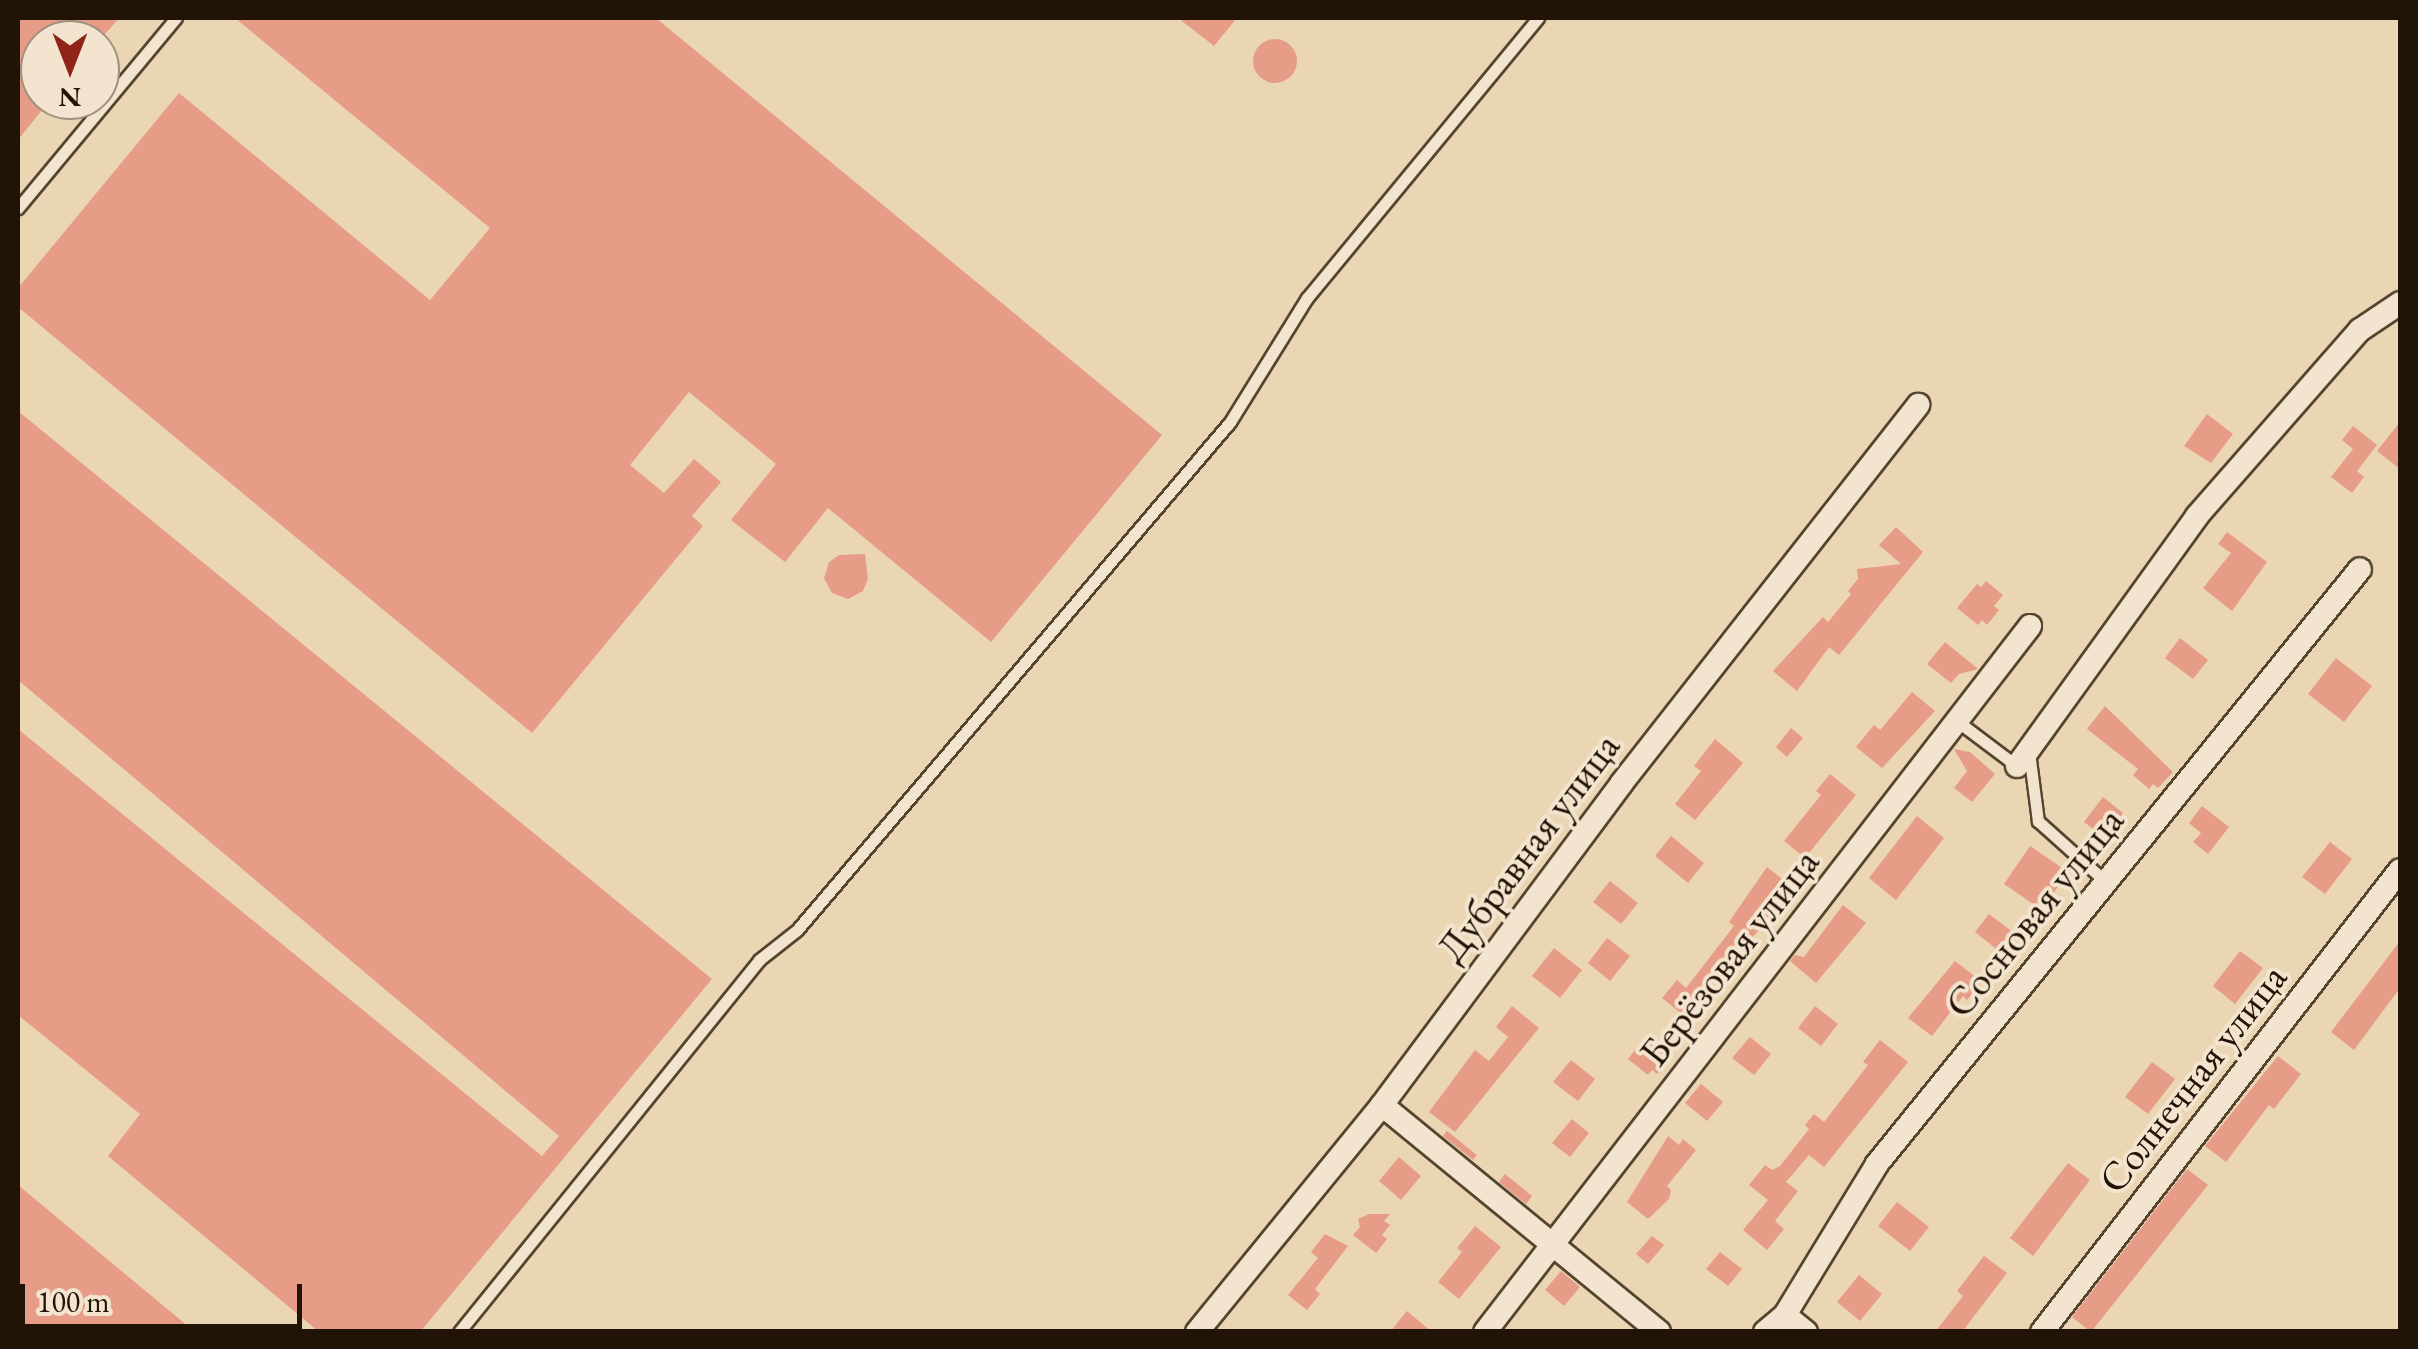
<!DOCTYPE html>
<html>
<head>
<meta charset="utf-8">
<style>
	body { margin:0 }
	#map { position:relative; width:2418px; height:1349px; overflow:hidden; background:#ebd6b3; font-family:"EB Garamond",serif }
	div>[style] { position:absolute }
	.building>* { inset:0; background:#e79c87 }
	.round { border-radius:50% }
	.roads { filter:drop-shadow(2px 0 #544430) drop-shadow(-2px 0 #544430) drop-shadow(0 2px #544430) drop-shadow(0 -2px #544430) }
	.service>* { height:11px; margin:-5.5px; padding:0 5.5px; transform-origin:5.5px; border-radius:5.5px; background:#f2e4ce }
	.minor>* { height:22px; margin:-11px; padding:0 11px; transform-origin:11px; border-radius:11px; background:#f2e4ce }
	span { translate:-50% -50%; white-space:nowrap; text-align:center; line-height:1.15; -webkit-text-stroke:8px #f2e4ce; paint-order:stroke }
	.street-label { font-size:40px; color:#211305 }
	.frame { position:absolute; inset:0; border:20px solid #211305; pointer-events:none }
	.north { position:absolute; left:20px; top:20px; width:100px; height:100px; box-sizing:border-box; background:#f2e4ce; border:2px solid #9e907e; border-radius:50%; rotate:180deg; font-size:28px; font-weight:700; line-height:40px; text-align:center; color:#211305 }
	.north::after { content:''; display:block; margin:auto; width:35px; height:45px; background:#8f2418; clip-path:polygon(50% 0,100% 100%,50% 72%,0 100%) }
	.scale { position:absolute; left:20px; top:1284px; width:282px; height:45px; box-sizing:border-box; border:5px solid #211305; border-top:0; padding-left:12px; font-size:30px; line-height:35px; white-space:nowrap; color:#211305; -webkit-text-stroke:8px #f2e4ce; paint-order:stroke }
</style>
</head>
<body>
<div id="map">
	<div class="building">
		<i style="clip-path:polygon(18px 18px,119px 18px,100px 40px,40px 40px,40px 100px,50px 100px,18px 140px)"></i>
		<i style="clip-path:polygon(235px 18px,656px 18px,1162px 435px,991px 642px,828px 508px,785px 562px,731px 520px,776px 464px,689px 392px,630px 465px,664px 493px,694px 459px,721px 482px,692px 516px,703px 526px,532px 733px,18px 307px,18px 288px,179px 93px,430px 300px,490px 228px)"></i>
		<i style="clip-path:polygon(1178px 18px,1237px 18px,1214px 46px)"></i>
		<i class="round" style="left:1253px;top:39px;width:44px;height:44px"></i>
		<i style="clip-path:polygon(18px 411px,712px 979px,420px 1332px,319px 1332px,108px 1156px,140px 1114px,18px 1015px,18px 729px,542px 1156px,559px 1136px,18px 680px)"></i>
		<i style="clip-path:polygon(2207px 414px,2233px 434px,2211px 463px,2184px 446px)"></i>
		<i style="clip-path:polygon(2400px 422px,2400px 469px,2377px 451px)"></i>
		<i style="clip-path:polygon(2353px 426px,2377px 445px,2357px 471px,2364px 477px,2352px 493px,2331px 477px,2353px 449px,2342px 440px)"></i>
		<i style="clip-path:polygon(1896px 527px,1923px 552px,1839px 655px,1829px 647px,1797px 691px,1773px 671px,1823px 617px,1828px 622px,1851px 594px,1848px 591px,1858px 579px,1857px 569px,1901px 564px,1879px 545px)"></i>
		<i style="clip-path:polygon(2227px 532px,2267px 562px,2232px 611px,2203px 588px,2231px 553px,2218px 544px)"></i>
		<i style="clip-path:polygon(865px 554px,868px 579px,863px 591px,848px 599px,832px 593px,824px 578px,829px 562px,839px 555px)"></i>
		<i style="clip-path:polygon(1986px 581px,2003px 595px,1994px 606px,1999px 610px,1987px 625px,1982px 620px,1978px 625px,1957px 608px,1977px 584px,1981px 587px)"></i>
		<i style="clip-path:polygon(2180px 638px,2208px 660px,2193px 679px,2165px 658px)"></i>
		<i style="clip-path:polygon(1945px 642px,1978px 669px,1959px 674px,1951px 683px,1927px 664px)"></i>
		<i style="clip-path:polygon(2336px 658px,2372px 686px,2344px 722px,2308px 694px)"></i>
		<i style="clip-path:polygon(1912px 692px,1935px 711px,1882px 768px,1856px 747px,1874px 725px,1880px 730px)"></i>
		<i style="clip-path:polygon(2105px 706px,2173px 772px,2158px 788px,2153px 784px,2149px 789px,2133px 775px,2138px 769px,2087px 729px)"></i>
		<i style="clip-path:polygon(1791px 728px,1803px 738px,1787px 757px,1776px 747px)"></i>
		<i style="clip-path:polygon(1715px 739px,1743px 763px,1695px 820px,1675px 804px,1701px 771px,1694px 766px)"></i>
		<i style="clip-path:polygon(1954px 749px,1970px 752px,1995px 774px,1972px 802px,1954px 788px,1967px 771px)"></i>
		<i style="clip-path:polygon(1830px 774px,1856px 795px,1805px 858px,1784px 841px,1821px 795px,1816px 791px)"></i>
		<i style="clip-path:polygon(2103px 797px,2123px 813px,2104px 837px,2084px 822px)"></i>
		<i style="clip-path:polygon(2202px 806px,2229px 827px,2208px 854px,2193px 842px,2201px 833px,2189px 823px)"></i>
		<i style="clip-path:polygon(1917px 816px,1944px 838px,1896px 900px,1869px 878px)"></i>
		<i style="clip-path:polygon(1671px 836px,1704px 863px,1688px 883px,1655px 856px)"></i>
		<i style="clip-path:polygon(2330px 842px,2352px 859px,2325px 894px,2302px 877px)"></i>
		<i style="clip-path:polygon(2030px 846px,2068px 872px,2042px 910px,2004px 884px)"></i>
		<i style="clip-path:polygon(1767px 867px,1795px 889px,1751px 939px,1747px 937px,1684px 1016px,1662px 998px,1677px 980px,1686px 988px,1734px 926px,1729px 922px)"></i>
		<i style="clip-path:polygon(1610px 881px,1638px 903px,1621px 924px,1593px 902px)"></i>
		<i style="clip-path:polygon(1843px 905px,1866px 923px,1816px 983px,1790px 961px,1795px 955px,1804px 957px)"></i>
		<i style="clip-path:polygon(1989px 914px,2014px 933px,1999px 951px,1975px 932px)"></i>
		<i style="clip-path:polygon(1607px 938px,1630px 956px,1610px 981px,1588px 963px)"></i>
		<i style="clip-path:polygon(2400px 941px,2400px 988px,2354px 1050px,2331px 1032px)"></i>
		<i style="clip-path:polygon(1554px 948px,1582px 970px,1560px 998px,1532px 976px)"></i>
		<i style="clip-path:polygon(2240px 951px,2263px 968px,2235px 1004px,2213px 986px)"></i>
		<i style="clip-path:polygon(1955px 961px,1982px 982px,1967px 1000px,1963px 996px,1932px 1036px,1908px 1018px)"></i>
		<i style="clip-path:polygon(1512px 1006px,1539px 1028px,1455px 1132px,1429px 1112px,1475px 1050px,1489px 1061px,1508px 1037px,1496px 1027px)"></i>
		<i style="clip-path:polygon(1815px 1006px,1838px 1024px,1821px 1046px,1798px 1028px)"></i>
		<i style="clip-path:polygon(1648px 1034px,1673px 1054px,1657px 1074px,1652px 1070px,1648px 1075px,1628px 1059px)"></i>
		<i style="clip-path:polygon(1750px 1037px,1771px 1054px,1754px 1075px,1732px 1058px)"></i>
		<i style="clip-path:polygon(1880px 1040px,1908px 1062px,1824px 1167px,1809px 1155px,1786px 1182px,1798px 1191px,1775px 1221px,1784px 1229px,1767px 1250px,1743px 1230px,1768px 1200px,1749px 1185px,1765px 1165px,1772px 1170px,1780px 1166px,1809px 1129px,1805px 1125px,1814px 1114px,1824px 1122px,1868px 1065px,1863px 1062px)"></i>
		<i style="clip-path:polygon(2278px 1056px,2301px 1074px,2274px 1109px,2269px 1105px,2226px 1162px,2205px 1146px)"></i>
		<i style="clip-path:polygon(1571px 1060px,1595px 1079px,1578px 1101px,1553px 1082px)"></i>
		<i style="clip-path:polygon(2152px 1062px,2175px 1079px,2148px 1114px,2125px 1097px)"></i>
		<i style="clip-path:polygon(1701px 1084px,1723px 1102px,1707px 1121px,1685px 1103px)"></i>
		<i style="clip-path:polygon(1572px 1119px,1589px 1133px,1570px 1157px,1552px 1143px)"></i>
		<i style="clip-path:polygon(1447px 1131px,1477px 1155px,1473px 1160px,1443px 1136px)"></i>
		<i style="clip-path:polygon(1668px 1136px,1679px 1145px,1683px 1139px,1696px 1150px,1667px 1186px,1671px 1190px,1669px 1199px,1648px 1219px,1627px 1202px)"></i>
		<i style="clip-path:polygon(1399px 1157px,1421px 1176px,1401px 1200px,1379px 1181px)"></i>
		<i style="clip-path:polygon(2068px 1163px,2090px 1180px,2033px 1256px,2010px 1238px)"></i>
		<i style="clip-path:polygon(2187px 1169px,2208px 1185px,2091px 1332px,2072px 1317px)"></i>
		<i style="clip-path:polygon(1505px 1174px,1532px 1196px,1526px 1204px,1499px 1182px)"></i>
		<i style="clip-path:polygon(18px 1185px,195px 1332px,18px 1332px)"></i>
		<i style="clip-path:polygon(1897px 1202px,1929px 1227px,1910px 1251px,1878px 1226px)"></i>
		<i style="clip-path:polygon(1369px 1214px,1390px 1214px,1384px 1221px,1390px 1225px,1382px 1235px,1387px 1239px,1376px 1253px,1353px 1235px,1360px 1227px,1358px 1219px)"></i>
		<i style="clip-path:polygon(1475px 1226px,1501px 1247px,1459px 1299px,1438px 1282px,1462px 1252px,1457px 1248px)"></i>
		<i style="clip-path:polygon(1325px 1234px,1348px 1246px,1315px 1289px,1320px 1294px,1307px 1310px,1288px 1295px,1318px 1258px,1311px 1252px)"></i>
		<i style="clip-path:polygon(1652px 1236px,1664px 1245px,1648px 1264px,1636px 1254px)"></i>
		<i style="clip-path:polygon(1720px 1252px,1742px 1269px,1728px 1286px,1706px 1269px)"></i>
		<i style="clip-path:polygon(1984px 1256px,2007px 1273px,1962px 1332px,1935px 1332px,1963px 1296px,1957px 1291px)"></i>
		<i style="clip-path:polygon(1561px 1271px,1580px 1287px,1564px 1306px,1545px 1290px)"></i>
		<i style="clip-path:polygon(1859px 1275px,1882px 1294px,1860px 1321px,1837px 1302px)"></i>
		<i style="clip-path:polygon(1407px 1311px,1432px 1332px,1390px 1332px)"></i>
	</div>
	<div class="roads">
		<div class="service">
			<i style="left:18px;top:208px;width:247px;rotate:-50.3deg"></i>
			<i style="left:1957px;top:721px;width:75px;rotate:36.9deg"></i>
			<i style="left:2029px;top:752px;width:70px;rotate:82.6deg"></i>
			<i style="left:2038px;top:821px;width:91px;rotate:41.9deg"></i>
			<i style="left:459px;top:1332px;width:478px;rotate:-51.1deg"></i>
			<i style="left:759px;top:960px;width:48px;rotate:-38.3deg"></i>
			<i style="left:797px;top:930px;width:667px;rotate:-49.56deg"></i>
			<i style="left:1230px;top:422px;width:146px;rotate:-58.2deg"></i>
			<i style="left:1307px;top:298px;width:363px;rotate:-50.5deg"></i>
		</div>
		<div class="minor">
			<i style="left:2017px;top:766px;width:308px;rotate:-54.2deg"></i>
			<i style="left:2197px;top:516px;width:247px;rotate:-48.8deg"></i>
			<i style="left:2360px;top:330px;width:48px;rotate:-34deg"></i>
			<i style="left:1382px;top:1105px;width:358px;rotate:39.3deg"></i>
			<i style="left:1785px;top:1315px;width:177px;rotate:-58.6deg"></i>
			<i style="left:1877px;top:1164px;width:766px;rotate:-50.93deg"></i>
			<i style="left:1197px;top:1332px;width:293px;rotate:-50.8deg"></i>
			<i style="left:1382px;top:1105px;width:400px;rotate:-53.3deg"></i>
			<i style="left:1621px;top:784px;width:482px;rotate:-51.9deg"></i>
			<i style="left:1485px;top:1332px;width:892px;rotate:-52.33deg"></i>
			<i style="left:1765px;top:1332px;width:26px;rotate:-40deg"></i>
			<i style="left:1785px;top:1315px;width:27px;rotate:39deg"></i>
			<i style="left:2042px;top:1332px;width:584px;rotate:-52.23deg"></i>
		</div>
	</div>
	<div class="street-label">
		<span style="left:1528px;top:847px;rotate:-53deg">Дубравная улица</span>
		<span style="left:2034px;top:912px;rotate:-51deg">Сосновая улица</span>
		<span style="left:1729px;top:957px;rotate:-52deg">Берёзовая улица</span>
		<span style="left:2192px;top:1078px;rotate:-52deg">Солнечная улица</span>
	</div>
	<div class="frame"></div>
	<div class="north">N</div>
	<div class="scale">100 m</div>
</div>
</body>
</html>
